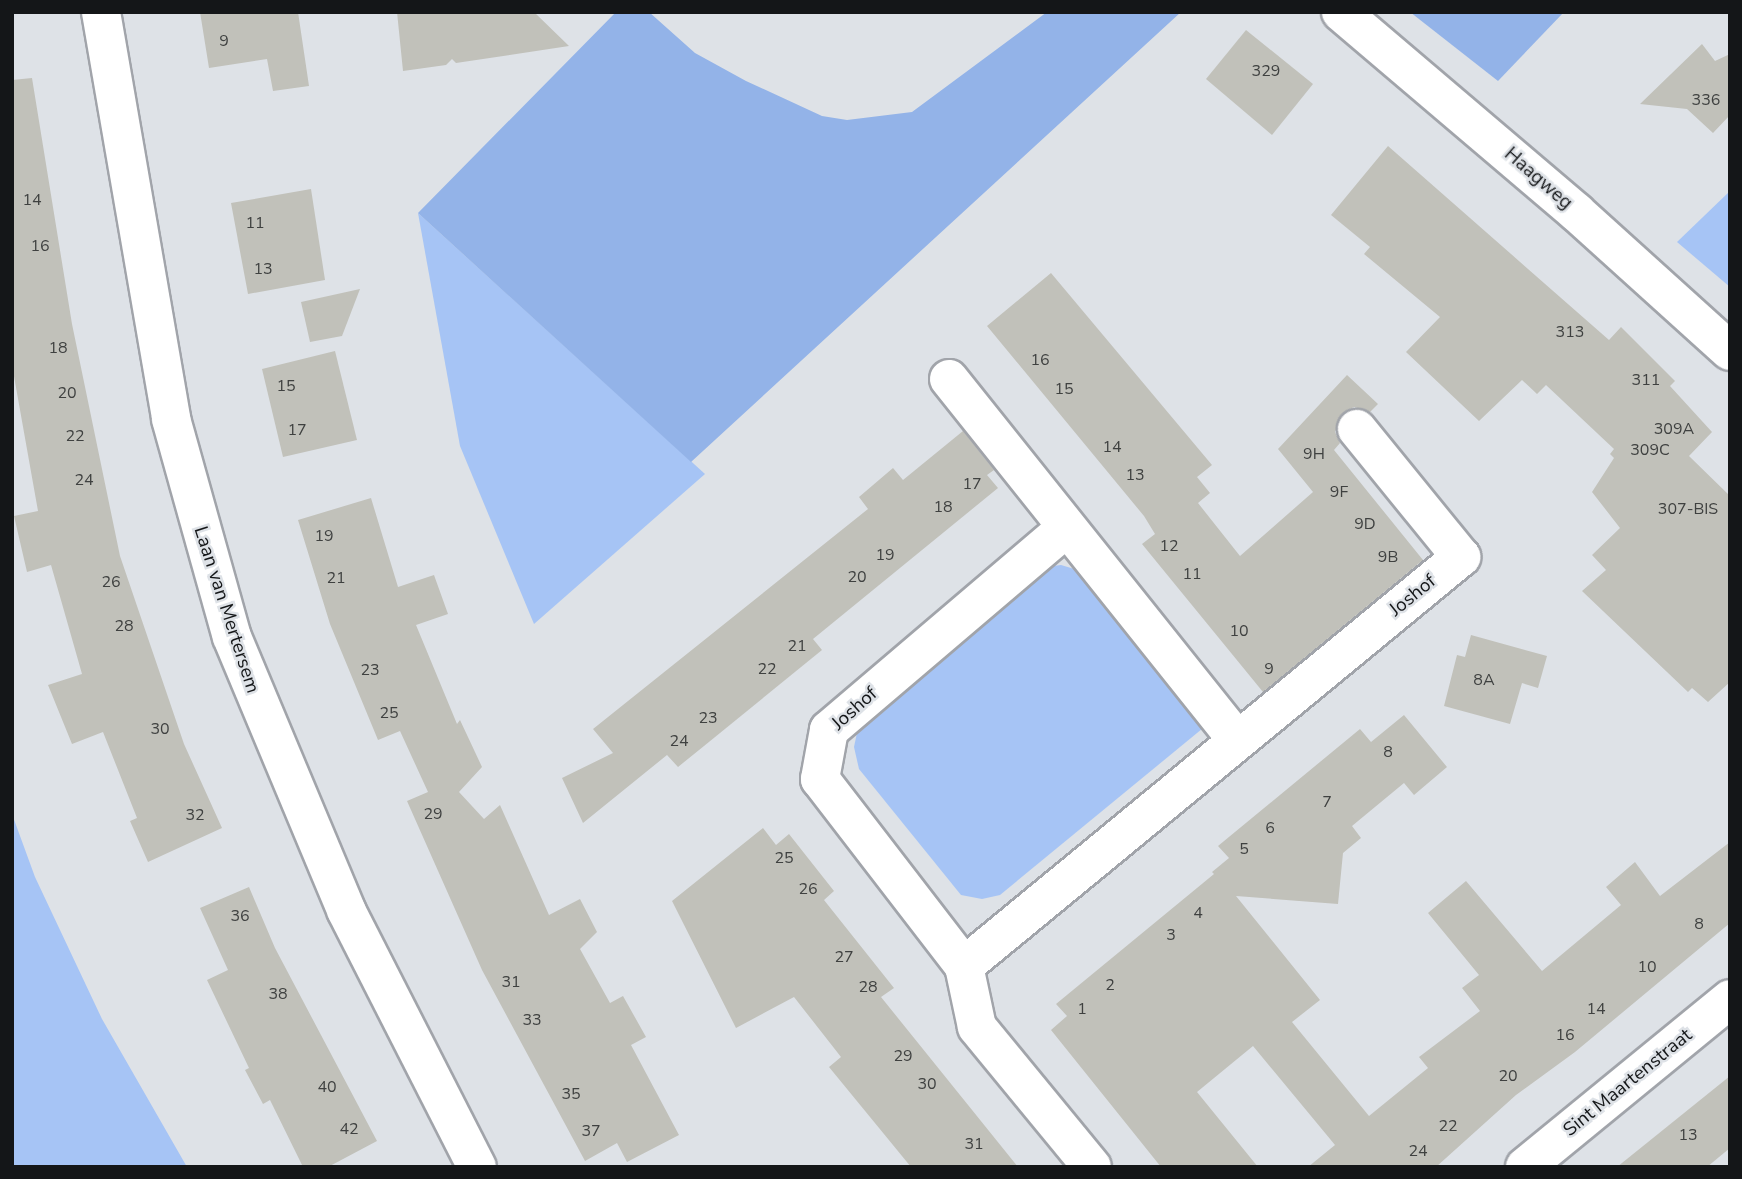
<!DOCTYPE html>
<html>
<head>
<meta charset="utf-8">
<style>
	body { margin:0 }
	#map { position:relative; width:1742px; height:1179px; overflow:hidden; background:#dee2e7; font-family:"Nunito Sans",sans-serif }
	div>[style] { position:absolute }
	.green>* { inset:0; background:#a6c4f5 }
	.forest>* { inset:0; background:#93b3e8 }
	.building>* { inset:0; background:#c1c1ba }
	.roads { filter:drop-shadow(2px 0 #a1a4aa) drop-shadow(-2px 0 #a1a4aa) drop-shadow(0 2px #a1a4aa) drop-shadow(0 -2px #a1a4aa) }
	.minor>* { height:38px; margin:-19px; padding:0 19px; transform-origin:19px; border-radius:19px; background:#fff }
	span { translate:-50% -50%; white-space:nowrap; text-align:center; line-height:1.15; -webkit-text-stroke:5px #dee2e7; paint-order:stroke }
	.number-label { font-size:16px; color:#3f4140 }
	.number-label span { -webkit-text-stroke-width:0 }
	.street-label { font-size:19px; color:#141618 }
	.frame { position:absolute; inset:0; border:14px solid #141618; pointer-events:none }
</style>
</head>
<body>
<div id="map">
	<div class="green">
		<i style="clip-path:polygon(1730px 191px,1730px 287px,1677px 242px)"></i>
		<i style="clip-path:polygon(418px 213px,705px 474px,534px 624px,460px 446px)"></i>
		<i style="clip-path:polygon(1061px 565px,1081px 571px,1208px 724px,1000px 895px,982px 899px,961px 895px,859px 769px,854px 747px,858px 728px,1046px 567px)"></i>
		<i style="clip-path:polygon(12px 814px,35px 877px,102px 1019px,187px 1167px,12px 1167px)"></i>
	</div>
	<div class="forest">
		<i style="clip-path:polygon(616px 12px,649px 12px,695px 53px,746px 81px,822px 116px,847px 120px,912px 112px,1047px 12px,1181px 12px,691px 462px,418px 213px)"></i>
		<i style="clip-path:polygon(1410px 12px,1564px 12px,1498px 81px)"></i>
	</div>
	<div class="building">
		<i style="clip-path:polygon(200px 12px,298px 12px,309px 86px,273px 91px,267px 59px,209px 68px)"></i>
		<i style="clip-path:polygon(397px 12px,534px 12px,569px 46px,456px 63px,452px 59px,446px 65px,403px 71px)"></i>
		<i style="clip-path:polygon(1246px 30px,1313px 84px,1272px 135px,1206px 79px)"></i>
		<i style="clip-path:polygon(1702px 44px,1715px 61px,1730px 54px,1730px 115px,1713px 133px,1687px 109px,1640px 104px)"></i>
		<i style="clip-path:polygon(32px 78px,72px 324px,120px 556px,184px 744px,222px 828px,148px 862px,130px 821px,137px 818px,103px 732px,72px 744px,48px 685px,82px 674px,51px 565px,27px 572px,14px 516px,38px 511px,12px 365px,12px 80px)"></i>
		<i style="clip-path:polygon(1388px 146px,1609px 340px,1621px 327px,1675px 381px,1670px 386px,1712px 432px,1689px 456px,1730px 496px,1730px 682px,1708px 702px,1692px 688px,1688px 692px,1582px 591px,1606px 570px,1592px 555px,1620px 528px,1592px 492px,1614px 458px,1610px 454px,1614px 449px,1546px 385px,1537px 394px,1522px 380px,1479px 421px,1406px 352px,1440px 317px,1364px 254px,1370px 247px,1331px 215px)"></i>
		<i style="clip-path:polygon(311px 189px,325px 280px,248px 294px,231px 203px)"></i>
		<i style="clip-path:polygon(1051px 273px,1212px 465px,1197px 477px,1210px 493px,1198px 503px,1240px 556px,1313px 492px,1278px 449px,1347px 375px,1378px 404px,1370px 412px,1354px 407px,1343px 413px,1335px 432px,1340px 443px,1334px 450px,1423px 560px,1263px 692px,1142px 544px,1155px 534px,1144px 516px,987px 326px)"></i>
		<i style="clip-path:polygon(360px 289px,342px 336px,310px 342px,301px 302px)"></i>
		<i style="clip-path:polygon(335px 351px,357px 440px,283px 457px,262px 369px)"></i>
		<i style="clip-path:polygon(963px 431px,994px 470px,987px 475px,998px 488px,813px 639px,822px 650px,704px 746px,678px 767px,667px 755px,583px 823px,562px 778px,613px 753px,593px 729px,868px 509px,859px 497px,893px 468px,903px 480px)"></i>
		<i style="clip-path:polygon(371px 498px,398px 587px,434px 575px,448px 614px,416px 625px,457px 724px,460px 720px,482px 767px,459px 792px,484px 819px,500px 805px,549px 915px,580px 899px,597px 932px,580px 949px,610px 1003px,623px 996px,646px 1037px,631px 1045px,679px 1135px,627px 1162px,617px 1143px,585px 1161px,482px 970px,407px 801px,428px 792px,400px 731px,378px 740px,330px 624px,298px 520px)"></i>
		<i style="clip-path:polygon(1471px 635px,1547px 656px,1538px 688px,1522px 683px,1510px 724px,1444px 706px,1457px 655px,1465px 657px)"></i>
		<i style="clip-path:polygon(1404px 715px,1447px 767px,1414px 795px,1404px 783px,1352px 826px,1361px 838px,1343px 853px,1338px 904px,1236px 896px,1320px 1000px,1292px 1022px,1369px 1116px,1428px 1068px,1419px 1057px,1480px 1011px,1462px 988px,1479px 975px,1428px 913px,1466px 881px,1542px 971px,1621px 905px,1606px 887px,1635px 862px,1660px 896px,1730px 842px,1730px 923px,1575px 1052px,1516px 1095px,1436px 1167px,1308px 1167px,1335px 1145px,1253px 1046px,1197px 1092px,1258px 1167px,1161px 1167px,1051px 1030px,1067px 1016px,1056px 1004px,1214px 874px,1212px 872px,1229px 858px,1218px 846px,1360px 729px,1371px 742px)"></i>
		<i style="clip-path:polygon(763px 828px,776px 845px,789px 834px,834px 891px,824px 900px,894px 988px,881px 997px,1018px 1167px,911px 1167px,829px 1067px,841px 1057px,794px 997px,736px 1028px,672px 901px)"></i>
		<i style="clip-path:polygon(249px 887px,275px 948px,377px 1141px,328px 1167px,303px 1167px,270px 1100px,263px 1104px,245px 1070px,249px 1068px,207px 980px,228px 970px,200px 908px)"></i>
		<i style="clip-path:polygon(1730px 1076px,1730px 1148px,1707px 1167px,1617px 1167px)"></i>
	</div>
	<div class="roads">
		<div class="minor">
			<i style="left:101px;top:12px;width:413px;rotate:80.2deg"></i>
			<i style="left:171px;top:419px;width:226px;rotate:74.4deg"></i>
			<i style="left:232px;top:637px;width:296px;rotate:67.3deg"></i>
			<i style="left:346px;top:910px;width:288px;rotate:63deg"></i>
			<i style="left:1341px;top:12px;width:309px;rotate:40.4deg"></i>
			<i style="left:1576px;top:212px;width:207px;rotate:42.1deg"></i>
			<i style="left:949px;top:379px;width:462px;rotate:51.4deg"></i>
			<i style="left:1065px;top:529px;width:310px;rotate:139.6deg"></i>
			<i style="left:829px;top:730px;width:50px;rotate:100.4deg"></i>
			<i style="left:820px;top:779px;width:236px;rotate:52.4deg"></i>
			<i style="left:964px;top:966px;width:62px;rotate:78deg"></i>
			<i style="left:977px;top:1027px;width:181px;rotate:50.6deg"></i>
			<i style="left:964px;top:966px;width:644px;rotate:-39.45deg"></i>
			<i style="left:1461px;top:557px;width:165px;rotate:-129.1deg"></i>
			<i style="left:1525px;top:1167px;width:265px;rotate:-39.3deg"></i>
		</div>
	</div>
	<div class="number-label">
		<span style="left:224px;top:41px">9</span>
		<span style="left:1266px;top:71px">329</span>
		<span style="left:1706px;top:100px">336</span>
		<span style="left:32px;top:200px">14</span>
		<span style="left:255px;top:223px">11</span>
		<span style="left:40px;top:246px">16</span>
		<span style="left:263px;top:269px">13</span>
		<span style="left:1570px;top:332px">313</span>
		<span style="left:58px;top:348px">18</span>
		<span style="left:1040px;top:360px">16</span>
		<span style="left:1646px;top:380px">311</span>
		<span style="left:286px;top:386px">15</span>
		<span style="left:1064px;top:389px">15</span>
		<span style="left:67px;top:393px">20</span>
		<span style="left:1674px;top:429px">309A</span>
		<span style="left:297px;top:430px">17</span>
		<span style="left:75px;top:436px">22</span>
		<span style="left:1112px;top:447px">14</span>
		<span style="left:1650px;top:450px">309C</span>
		<span style="left:1314px;top:454px">9H</span>
		<span style="left:1135px;top:475px">13</span>
		<span style="left:84px;top:480px">24</span>
		<span style="left:972px;top:484px">17</span>
		<span style="left:1339px;top:492px">9F</span>
		<span style="left:943px;top:507px">18</span>
		<span style="left:1688px;top:509px">307-BIS</span>
		<span style="left:1365px;top:524px">9D</span>
		<span style="left:324px;top:536px">19</span>
		<span style="left:1169px;top:546px">12</span>
		<span style="left:885px;top:555px">19</span>
		<span style="left:1388px;top:557px">9B</span>
		<span style="left:1192px;top:574px">11</span>
		<span style="left:857px;top:577px">20</span>
		<span style="left:336px;top:578px">21</span>
		<span style="left:111px;top:582px">26</span>
		<span style="left:124px;top:626px">28</span>
		<span style="left:1239px;top:631px">10</span>
		<span style="left:797px;top:646px">21</span>
		<span style="left:767px;top:669px">22</span>
		<span style="left:1269px;top:669px">9</span>
		<span style="left:370px;top:670px">23</span>
		<span style="left:1484px;top:680px">8A</span>
		<span style="left:389px;top:713px">25</span>
		<span style="left:708px;top:718px">23</span>
		<span style="left:160px;top:729px">30</span>
		<span style="left:679px;top:741px">24</span>
		<span style="left:1388px;top:752px">8</span>
		<span style="left:1327px;top:802px">7</span>
		<span style="left:433px;top:814px">29</span>
		<span style="left:195px;top:815px">32</span>
		<span style="left:1270px;top:828px">6</span>
		<span style="left:1244px;top:849px">5</span>
		<span style="left:784px;top:858px">25</span>
		<span style="left:808px;top:889px">26</span>
		<span style="left:1198px;top:913px">4</span>
		<span style="left:240px;top:916px">36</span>
		<span style="left:1699px;top:924px">8</span>
		<span style="left:1171px;top:935px">3</span>
		<span style="left:844px;top:957px">27</span>
		<span style="left:1647px;top:967px">10</span>
		<span style="left:511px;top:982px">31</span>
		<span style="left:1110px;top:985px">2</span>
		<span style="left:868px;top:987px">28</span>
		<span style="left:278px;top:994px">38</span>
		<span style="left:1082px;top:1009px">1</span>
		<span style="left:1596px;top:1009px">14</span>
		<span style="left:532px;top:1020px">33</span>
		<span style="left:1565px;top:1035px">16</span>
		<span style="left:903px;top:1056px">29</span>
		<span style="left:1508px;top:1076px">20</span>
		<span style="left:927px;top:1084px">30</span>
		<span style="left:327px;top:1087px">40</span>
		<span style="left:571px;top:1094px">35</span>
		<span style="left:1448px;top:1126px">22</span>
		<span style="left:349px;top:1129px">42</span>
		<span style="left:591px;top:1131px">37</span>
		<span style="left:1688px;top:1135px">13</span>
		<span style="left:974px;top:1144px">31</span>
		<span style="left:1418px;top:1151px">24</span>
	</div>
	<div class="street-label">
		<span style="left:1538px;top:179px;rotate:41deg">Haagweg</span>
		<span style="left:1413px;top:596px;rotate:-39deg">Joshof</span>
		<span style="left:226px;top:610px;rotate:72deg">Laan van Mertersem</span>
		<span style="left:855px;top:709px;rotate:-42deg">Joshof</span>
		<span style="left:1628px;top:1083px;rotate:-39deg">Sint Maartenstraat</span>
	</div>
	<div class="frame"></div>
</div>
</body>
</html>
